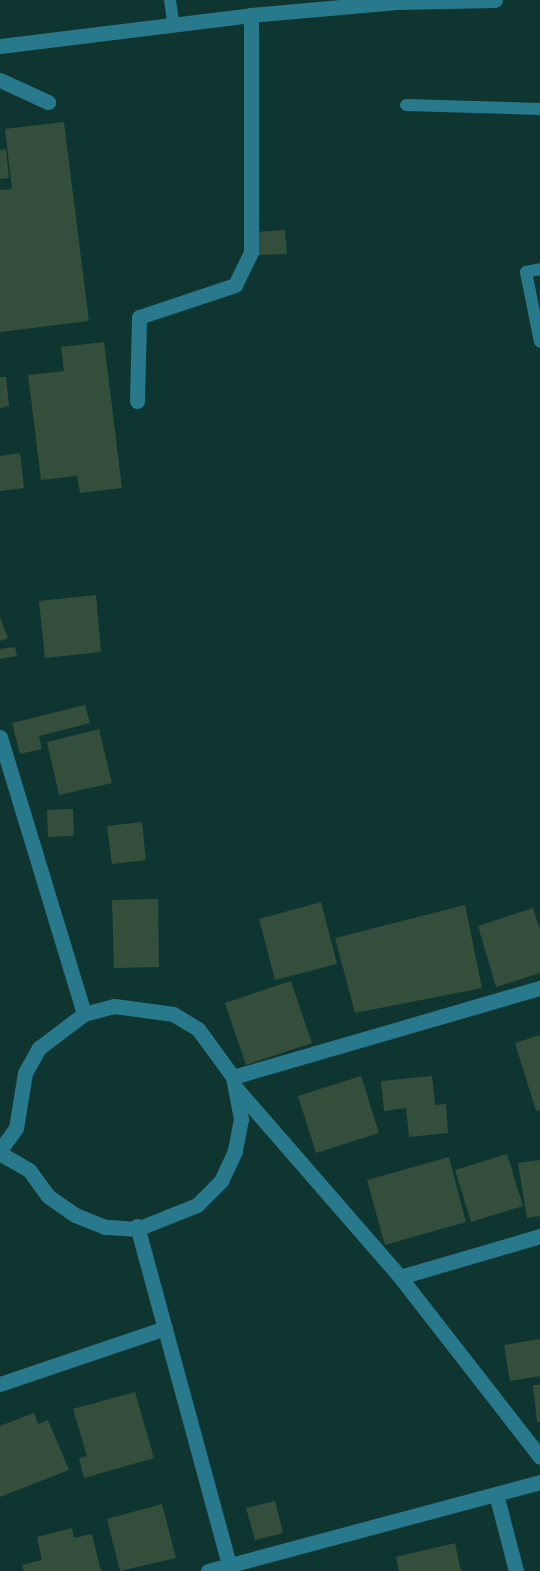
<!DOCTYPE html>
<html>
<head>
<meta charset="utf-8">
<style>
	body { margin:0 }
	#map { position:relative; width:540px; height:1571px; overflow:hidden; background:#0f3531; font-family:Raleway,sans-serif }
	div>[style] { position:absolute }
	.building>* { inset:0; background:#344e3c }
	.service>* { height:12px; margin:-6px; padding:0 6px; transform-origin:6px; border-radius:6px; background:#29798d }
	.minor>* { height:15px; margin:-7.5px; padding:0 7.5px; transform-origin:7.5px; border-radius:7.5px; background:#29798d }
	.tertiary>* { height:15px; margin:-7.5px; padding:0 7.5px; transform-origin:7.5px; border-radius:7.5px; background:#29798d }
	span { translate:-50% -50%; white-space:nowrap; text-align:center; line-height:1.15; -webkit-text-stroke:5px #0a1a18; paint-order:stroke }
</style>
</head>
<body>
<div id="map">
	<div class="building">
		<i style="clip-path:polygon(64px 122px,89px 321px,0 332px,0 190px,12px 189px,5px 129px)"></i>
		<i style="clip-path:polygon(6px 149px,9px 178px,0 179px,0 150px)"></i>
		<i style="clip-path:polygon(285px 230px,287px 254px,258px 255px,256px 232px)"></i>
		<i style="clip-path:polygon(104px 342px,122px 488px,80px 493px,77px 476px,41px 480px,28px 375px,64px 371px,61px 347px)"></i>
		<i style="clip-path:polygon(0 377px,6px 377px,9px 406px,0 408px)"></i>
		<i style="clip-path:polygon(20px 453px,24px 488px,0 491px,0 456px)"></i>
		<i style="clip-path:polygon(96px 595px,101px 652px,45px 658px,39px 601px)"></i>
		<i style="clip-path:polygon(0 617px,8px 638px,0 641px)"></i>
		<i style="clip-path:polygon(15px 647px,17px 656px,0 659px,0 649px)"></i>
		<i style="clip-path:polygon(85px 705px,90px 723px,39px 736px,42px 749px,20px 754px,12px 723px)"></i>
		<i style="clip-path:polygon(99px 729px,112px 783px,59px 795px,47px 742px)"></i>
		<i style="clip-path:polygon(73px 809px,74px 836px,48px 837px,47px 810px)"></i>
		<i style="clip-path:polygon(142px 822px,146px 860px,112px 864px,107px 826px)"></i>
		<i style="clip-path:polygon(158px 899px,159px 967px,114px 968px,112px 900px)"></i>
		<i style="clip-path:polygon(321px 902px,337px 964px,275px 980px,259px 919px)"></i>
		<i style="clip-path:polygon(465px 905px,482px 988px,355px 1013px,335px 938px)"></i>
		<i style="clip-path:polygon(533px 908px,540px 930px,540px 973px,496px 987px,478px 926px)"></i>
		<i style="clip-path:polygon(291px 981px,312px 1043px,246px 1065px,225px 1003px)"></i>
		<i style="clip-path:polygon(540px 1035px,540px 1110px,536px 1111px,515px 1043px)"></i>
		<i style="clip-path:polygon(361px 1076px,379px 1133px,316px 1153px,298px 1096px)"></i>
		<i style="clip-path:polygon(432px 1076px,435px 1105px,446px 1104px,448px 1133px,409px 1137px,406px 1108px,384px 1111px,381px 1081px)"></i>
		<i style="clip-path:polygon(507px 1154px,523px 1206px,471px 1222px,455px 1170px)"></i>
		<i style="clip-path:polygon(449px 1157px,466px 1222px,385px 1245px,367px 1180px)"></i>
		<i style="clip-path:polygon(540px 1160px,540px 1216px,527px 1218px,518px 1163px)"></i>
		<i style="clip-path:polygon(540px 1339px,540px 1376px,510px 1381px,504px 1345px)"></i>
		<i style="clip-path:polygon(533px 1385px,540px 1385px,540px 1422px,537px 1422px)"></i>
		<i style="clip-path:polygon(135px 1392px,154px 1458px,84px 1478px,79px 1458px,87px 1456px,73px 1409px)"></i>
		<i style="clip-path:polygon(34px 1413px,38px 1424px,48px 1420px,69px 1470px,0 1497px,0 1426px)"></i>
		<i style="clip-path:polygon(275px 1501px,283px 1533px,255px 1540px,246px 1508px)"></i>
		<i style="clip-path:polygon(162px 1504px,176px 1558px,120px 1571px,107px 1519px)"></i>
		<i style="clip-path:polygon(72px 1528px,74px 1538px,92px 1534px,101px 1571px,24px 1571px,22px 1565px,42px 1560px,37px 1537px)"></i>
		<i style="clip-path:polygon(455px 1543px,461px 1571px,399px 1571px,396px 1557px)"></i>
	</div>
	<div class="service">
		<i style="left:170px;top:0;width:22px;rotate:82deg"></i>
		<i style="left:406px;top:105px;width:134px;rotate:1.7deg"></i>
		<i style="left:540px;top:269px;width:14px;rotate:168deg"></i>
		<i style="left:526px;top:272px;width:71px;rotate:78.7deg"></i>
	</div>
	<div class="minor">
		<i style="left:0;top:80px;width:53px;rotate:24.6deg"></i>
		<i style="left:137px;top:401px;width:84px;rotate:-88.6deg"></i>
		<i style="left:139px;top:317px;width:101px;rotate:-18.4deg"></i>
		<i style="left:235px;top:285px;width:37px;rotate:-64deg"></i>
		<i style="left:251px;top:252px;width:237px;rotate:-90deg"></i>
		<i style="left:0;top:737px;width:289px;rotate:73.1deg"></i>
		<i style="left:233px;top:1077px;width:320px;rotate:-16.2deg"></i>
		<i style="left:235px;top:1087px;width:252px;rotate:49deg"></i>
		<i style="left:400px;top:1277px;width:228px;rotate:52.1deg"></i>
		<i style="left:0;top:1150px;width:27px;rotate:-54deg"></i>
		<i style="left:16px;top:1128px;width:56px;rotate:-80.7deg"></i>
		<i style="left:25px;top:1073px;width:29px;rotate:-61deg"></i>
		<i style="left:39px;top:1048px;width:56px;rotate:-37.1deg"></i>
		<i style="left:84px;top:1014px;width:31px;rotate:-15deg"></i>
		<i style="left:114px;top:1006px;width:60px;rotate:7.7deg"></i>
		<i style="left:173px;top:1014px;width:29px;rotate:31deg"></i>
		<i style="left:198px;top:1029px;width:59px;rotate:53.9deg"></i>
		<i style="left:233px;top:1077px;width:43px;rotate:79.2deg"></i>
		<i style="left:241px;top:1119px;width:33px;rotate:101deg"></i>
		<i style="left:235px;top:1151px;width:33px;rotate:115deg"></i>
		<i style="left:221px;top:1181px;width:34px;rotate:135deg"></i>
		<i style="left:197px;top:1205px;width:65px;rotate:158.2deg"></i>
		<i style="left:137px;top:1229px;width:32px;rotate:-176deg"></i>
		<i style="left:105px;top:1227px;width:32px;rotate:-158deg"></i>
		<i style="left:75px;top:1215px;width:33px;rotate:-145deg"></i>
		<i style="left:48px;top:1196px;width:32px;rotate:-126deg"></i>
		<i style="left:29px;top:1170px;width:34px;rotate:-150deg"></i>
		<i style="left:137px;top:1226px;width:358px;rotate:74.8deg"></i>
		<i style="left:400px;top:1277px;width:146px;rotate:-16.3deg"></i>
		<i style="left:0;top:1384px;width:174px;rotate:-18.7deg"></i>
		<i style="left:496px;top:1494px;width:80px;rotate:75.4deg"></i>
		<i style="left:208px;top:1571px;width:344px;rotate:-15deg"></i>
	</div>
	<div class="tertiary">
		<i style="left:0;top:46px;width:253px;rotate:-7deg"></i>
		<i style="left:251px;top:15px;width:146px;rotate:-5.1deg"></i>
		<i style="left:396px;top:2px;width:99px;rotate:-1.2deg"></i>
	</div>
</div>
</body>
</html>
